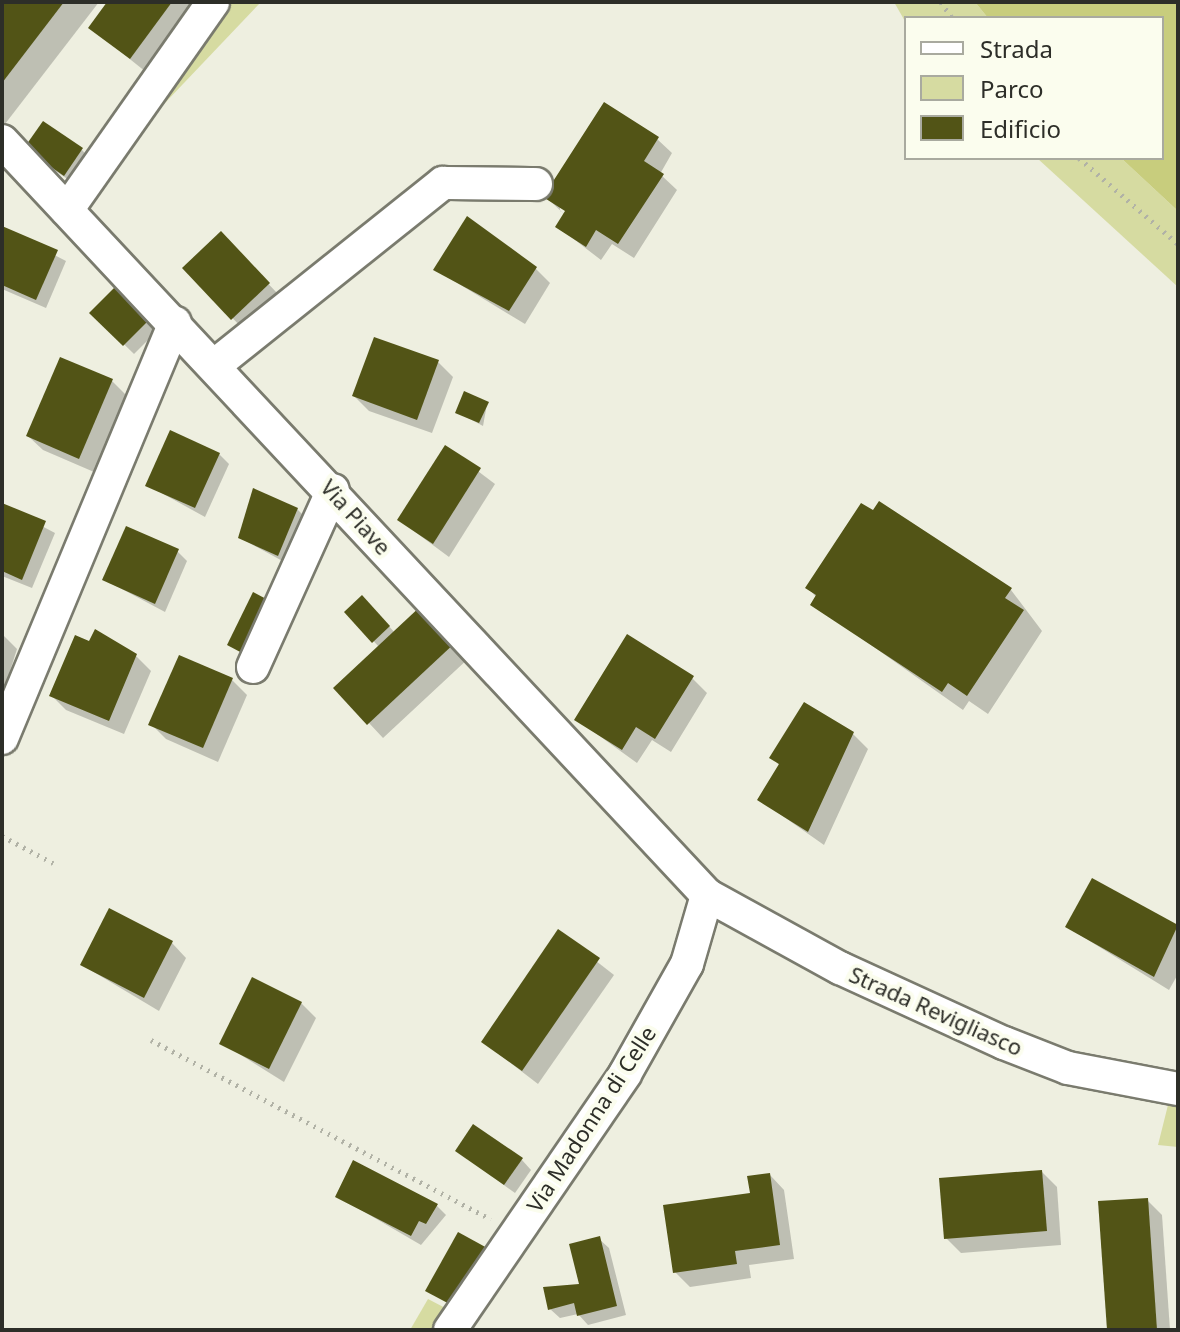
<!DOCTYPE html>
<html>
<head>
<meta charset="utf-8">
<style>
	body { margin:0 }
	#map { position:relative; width:1180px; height:1332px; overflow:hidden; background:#eeefe0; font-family:"Noto Sans",sans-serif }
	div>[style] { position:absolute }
	.green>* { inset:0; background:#d6dba1 }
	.water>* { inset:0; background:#c8cd7d }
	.shadow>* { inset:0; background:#0003 }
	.building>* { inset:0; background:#525416 }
	.path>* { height:5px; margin-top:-2.5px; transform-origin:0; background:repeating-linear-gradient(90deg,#b1b2a6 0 2px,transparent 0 8px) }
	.roads { filter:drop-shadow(2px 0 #7a7b6e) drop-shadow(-2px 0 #7a7b6e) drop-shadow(0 2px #7a7b6e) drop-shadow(0 -2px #7a7b6e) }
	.minor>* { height:32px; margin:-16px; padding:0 16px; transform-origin:16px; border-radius:16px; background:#fff }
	span { translate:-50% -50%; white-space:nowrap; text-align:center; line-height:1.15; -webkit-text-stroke:8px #fbfdee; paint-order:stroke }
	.street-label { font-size:22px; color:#2d2e28 }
	.frame { position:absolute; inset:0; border:4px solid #2d2e28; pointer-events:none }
	.legend { position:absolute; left:904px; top:16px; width:260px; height:144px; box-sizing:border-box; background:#fbfdee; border:2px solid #a9aa9f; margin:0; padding:10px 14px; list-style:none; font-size:24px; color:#2d2e28 }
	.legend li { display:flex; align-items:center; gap:16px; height:40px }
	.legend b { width:40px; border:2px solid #a9aa9f }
</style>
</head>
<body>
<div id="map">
	<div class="green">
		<i style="clip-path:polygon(229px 2px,261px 2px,164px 104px,159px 100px)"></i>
		<i style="clip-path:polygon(894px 2px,975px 2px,988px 18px,906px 23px)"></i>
		<i style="clip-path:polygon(1037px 158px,1121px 158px,1178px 211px,1178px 287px)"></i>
		<i style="clip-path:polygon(1178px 1065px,1178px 1147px,1158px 1145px)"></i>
		<i style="clip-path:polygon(428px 1299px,453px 1312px,441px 1330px,410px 1330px)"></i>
	</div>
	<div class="water">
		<i style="clip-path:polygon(975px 2px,1178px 2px,1178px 211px,1121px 158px,1162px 158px,1162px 18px,988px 18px)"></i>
	</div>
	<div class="shadow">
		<i style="clip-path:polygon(2px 2px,99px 2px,5px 124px,2px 121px)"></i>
		<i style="clip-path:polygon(110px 2px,198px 2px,146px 72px,91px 28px)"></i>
		<i style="clip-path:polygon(evenodd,657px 139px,672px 153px,660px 174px,677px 190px,634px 258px,612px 244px,601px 260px,558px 227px,565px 215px,546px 197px,657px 139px,560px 206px,574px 215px,572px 218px,560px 211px,560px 206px)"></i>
		<i style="clip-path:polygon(82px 150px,91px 160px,75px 184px,36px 158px)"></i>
		<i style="clip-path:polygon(2px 228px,66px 261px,46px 308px,2px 289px)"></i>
		<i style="clip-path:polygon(221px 234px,278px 294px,242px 328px,185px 268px)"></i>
		<i style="clip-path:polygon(535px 268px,550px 283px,525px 324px,436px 270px)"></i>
		<i style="clip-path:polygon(120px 285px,162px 326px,134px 354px,92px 313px)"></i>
		<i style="clip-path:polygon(438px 362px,453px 377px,432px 433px,369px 411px,354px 396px)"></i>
		<i style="clip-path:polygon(112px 381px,127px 396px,94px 472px,43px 450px,28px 436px)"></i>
		<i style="clip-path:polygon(487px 404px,483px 426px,457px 412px)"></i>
		<i style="clip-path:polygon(446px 447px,495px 484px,449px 557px,399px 520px)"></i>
		<i style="clip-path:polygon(219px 454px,229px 464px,205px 517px,147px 485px)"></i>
		<i style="clip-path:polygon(880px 503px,1011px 590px,1042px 631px,988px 714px,969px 701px,963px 710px,813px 604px,817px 598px,808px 588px)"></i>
		<i style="clip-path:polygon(2px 505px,55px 533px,32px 588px,2px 576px)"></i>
		<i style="clip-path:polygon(297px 509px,307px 519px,288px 564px,240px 538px)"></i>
		<i style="clip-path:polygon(177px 551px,187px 561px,165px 612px,105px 580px)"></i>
		<i style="clip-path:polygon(372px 607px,395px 633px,423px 607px,470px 657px,383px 738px,369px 723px,379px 647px,347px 612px)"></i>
		<i style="clip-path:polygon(2px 634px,17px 649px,2px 696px)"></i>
		<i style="clip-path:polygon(136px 656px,151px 671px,124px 734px,66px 710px,51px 695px)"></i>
		<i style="clip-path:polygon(692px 678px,707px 693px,671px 752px,652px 740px,637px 763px,576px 719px)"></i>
		<i style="clip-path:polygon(232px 680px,247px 695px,218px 762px,166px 739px,151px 724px)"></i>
		<i style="clip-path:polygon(853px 734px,868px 749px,824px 845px,760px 800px,780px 766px,772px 757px)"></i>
		<i style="clip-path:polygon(1093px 880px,1178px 927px,1178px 974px,1169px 990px,1067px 927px)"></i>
		<i style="clip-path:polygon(559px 932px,614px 975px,538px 1084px,483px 1042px)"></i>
		<i style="clip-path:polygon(172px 943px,186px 958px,159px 1011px,82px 965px)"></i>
		<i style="clip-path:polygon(301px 1003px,316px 1018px,284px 1082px,222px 1043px)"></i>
		<i style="clip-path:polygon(457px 1151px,522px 1160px,531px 1170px,515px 1193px)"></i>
		<i style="clip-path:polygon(1042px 1172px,1057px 1187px,1061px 1245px,961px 1253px,946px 1238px)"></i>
		<i style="clip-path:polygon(770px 1175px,784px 1190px,794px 1259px,749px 1265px,751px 1278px,690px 1287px,675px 1272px)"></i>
		<i style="clip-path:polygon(337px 1196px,436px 1205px,446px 1215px,421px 1245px)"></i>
		<i style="clip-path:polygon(1147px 1200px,1162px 1215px,1170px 1330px,1109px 1330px)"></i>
		<i style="clip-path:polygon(599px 1239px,609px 1248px,626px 1315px,588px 1325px,578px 1314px,560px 1318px,550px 1309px,581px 1286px)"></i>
	</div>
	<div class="building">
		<i style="clip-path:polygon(2px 2px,64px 2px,2px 83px)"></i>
		<i style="clip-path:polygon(107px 2px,172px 2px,130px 59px,88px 28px)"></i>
		<i style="clip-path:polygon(604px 102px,659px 137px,644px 161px,664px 174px,618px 244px,596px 230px,586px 247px,555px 227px,565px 211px,543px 197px)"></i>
		<i style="clip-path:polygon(43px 121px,83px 148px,64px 176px,24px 148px)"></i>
		<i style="clip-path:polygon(467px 216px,537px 267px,509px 311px,433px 270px)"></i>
		<i style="clip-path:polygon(2px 226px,58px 250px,36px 300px,2px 285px)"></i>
		<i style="clip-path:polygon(221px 231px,270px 283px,231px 320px,182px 268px)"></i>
		<i style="clip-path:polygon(120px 282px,154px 315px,123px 346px,89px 313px)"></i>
		<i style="clip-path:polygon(374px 337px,439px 360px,417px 420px,352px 396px)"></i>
		<i style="clip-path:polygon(60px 357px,113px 379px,79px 459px,26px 436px)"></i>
		<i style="clip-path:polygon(464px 391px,489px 402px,479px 423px,455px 413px)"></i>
		<i style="clip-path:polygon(170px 430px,220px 453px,195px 508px,145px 486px)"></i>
		<i style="clip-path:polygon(445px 445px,481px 468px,433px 544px,397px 520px)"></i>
		<i style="clip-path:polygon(253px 488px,298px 508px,278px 556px,238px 538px)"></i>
		<i style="clip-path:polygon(879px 501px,1012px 588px,1005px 598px,1024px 610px,967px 696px,948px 683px,942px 692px,810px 605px,816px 595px,805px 588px,861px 503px,873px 510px)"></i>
		<i style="clip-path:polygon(2px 503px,46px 521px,22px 580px,2px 571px)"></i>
		<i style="clip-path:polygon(126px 526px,179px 549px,155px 604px,102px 580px)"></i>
		<i style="clip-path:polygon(253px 592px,270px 601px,244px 654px,227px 645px)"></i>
		<i style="clip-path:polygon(362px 595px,390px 626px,372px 643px,344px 612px)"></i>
		<i style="clip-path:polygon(423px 604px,457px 641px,367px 725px,333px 688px)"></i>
		<i style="clip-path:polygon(95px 629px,137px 654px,109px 721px,49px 696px,75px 635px,89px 641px)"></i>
		<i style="clip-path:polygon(627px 634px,694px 676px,655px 739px,636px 727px,622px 750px,574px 720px)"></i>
		<i style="clip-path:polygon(179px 655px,233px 678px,203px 748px,148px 725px)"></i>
		<i style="clip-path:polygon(804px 702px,854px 732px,808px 832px,757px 800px,779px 764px,769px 758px)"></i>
		<i style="clip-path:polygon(1092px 878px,1178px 925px,1154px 977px,1065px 927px)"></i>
		<i style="clip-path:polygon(109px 908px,173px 941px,144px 998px,80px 965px)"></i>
		<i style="clip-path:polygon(558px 929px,600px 958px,522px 1071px,481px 1042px)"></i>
		<i style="clip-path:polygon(252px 977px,302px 1002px,269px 1069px,219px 1044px)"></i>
		<i style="clip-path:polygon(473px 1124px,523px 1158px,504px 1185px,455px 1151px)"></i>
		<i style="clip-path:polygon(353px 1160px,438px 1204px,426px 1224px,419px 1221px,411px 1236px,335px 1197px)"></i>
		<i style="clip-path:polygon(1042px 1170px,1047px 1231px,944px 1239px,939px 1178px)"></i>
		<i style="clip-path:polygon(770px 1173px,780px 1245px,735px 1251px,737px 1264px,673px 1273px,663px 1205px,750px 1193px,747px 1176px)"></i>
		<i style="clip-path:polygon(1148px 1198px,1157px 1330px,1107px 1330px,1098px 1201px)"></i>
		<i style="clip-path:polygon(458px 1232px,489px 1249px,457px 1308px,425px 1291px)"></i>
		<i style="clip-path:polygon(600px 1236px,617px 1306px,577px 1316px,574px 1303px,548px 1310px,543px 1287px,579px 1284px,569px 1244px)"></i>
	</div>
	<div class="path">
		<i style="left:941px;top:2px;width:19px;rotate:55deg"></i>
		<i style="left:1079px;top:158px;width:131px;rotate:41deg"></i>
		<i style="left:2px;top:836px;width:58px;rotate:27.9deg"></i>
		<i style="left:151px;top:1040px;width:384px;rotate:27.8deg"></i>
	</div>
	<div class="roads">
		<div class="minor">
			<i style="left:2px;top:141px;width:1032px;rotate:46.92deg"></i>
			<i style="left:707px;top:895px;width:152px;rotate:28.8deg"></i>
			<i style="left:840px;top:968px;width:180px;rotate:24.6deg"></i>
			<i style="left:1004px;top:1043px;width:69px;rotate:21.3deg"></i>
			<i style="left:1068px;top:1068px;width:112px;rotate:10.8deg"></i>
			<i style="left:67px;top:210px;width:254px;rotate:-54.9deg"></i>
			<i style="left:215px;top:365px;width:292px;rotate:-38.6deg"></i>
			<i style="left:443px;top:183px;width:93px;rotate:0.6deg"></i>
			<i style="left:253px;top:667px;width:194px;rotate:-65.7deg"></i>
			<i style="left:2px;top:738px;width:450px;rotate:-67.4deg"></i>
			<i style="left:450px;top:1330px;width:310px;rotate:-55.6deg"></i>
			<i style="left:625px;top:1074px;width:126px;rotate:-60.6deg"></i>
			<i style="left:687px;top:964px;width:72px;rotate:-73.8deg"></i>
		</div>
	</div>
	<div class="street-label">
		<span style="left:356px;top:517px;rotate:48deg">Via Piave</span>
		<span style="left:936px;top:1011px;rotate:24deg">Strada Revigliasco</span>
		<span style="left:591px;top:1119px;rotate:-57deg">Via Madonna di Celle</span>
	</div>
	<div class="frame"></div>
	<ul class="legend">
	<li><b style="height:10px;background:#fff"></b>Strada</li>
	<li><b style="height:22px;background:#d6dba1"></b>Parco</li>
	<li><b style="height:22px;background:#525416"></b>Edificio</li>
	</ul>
</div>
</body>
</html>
